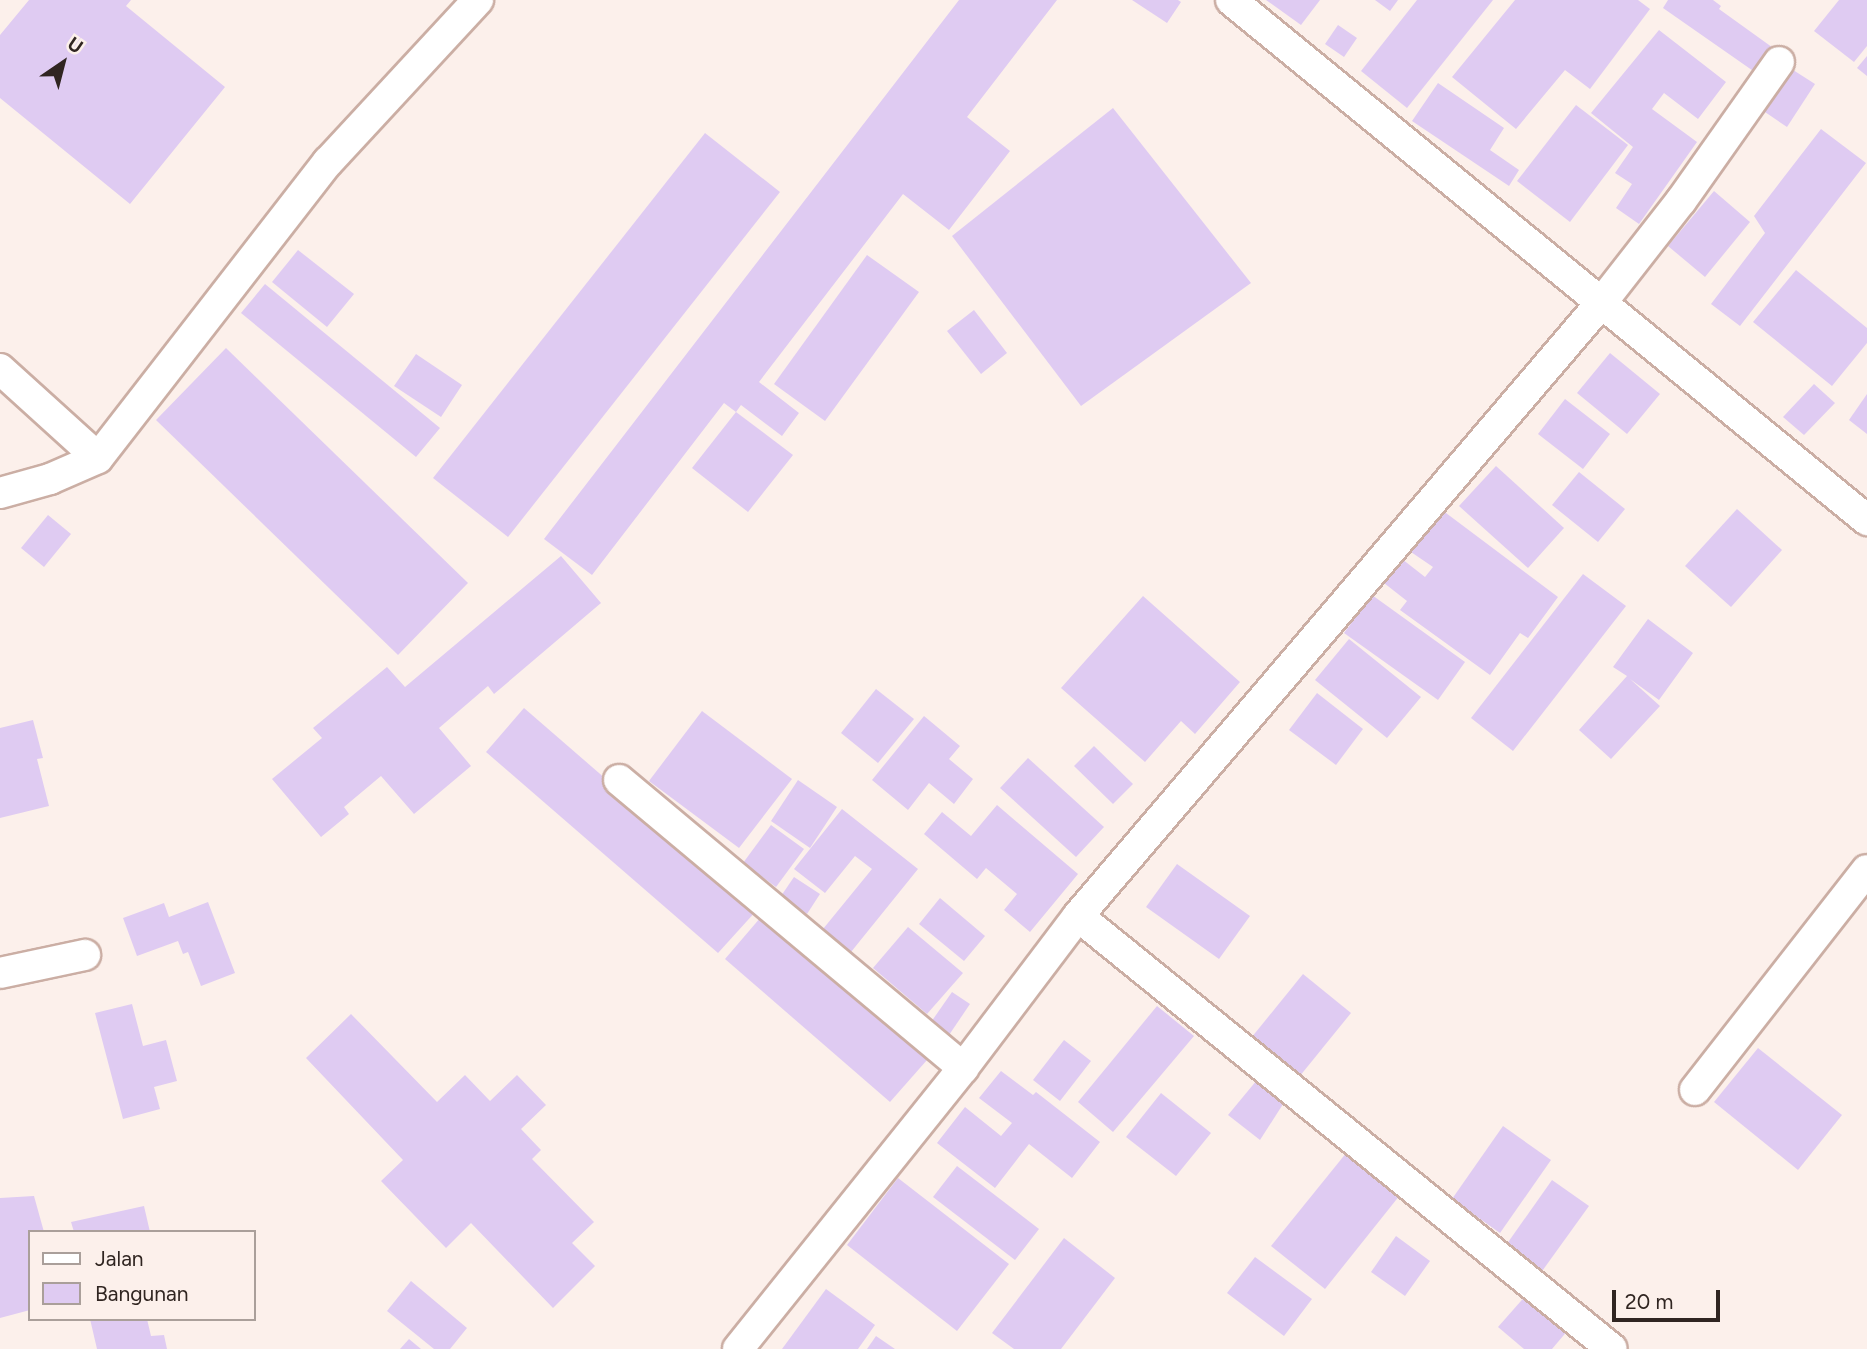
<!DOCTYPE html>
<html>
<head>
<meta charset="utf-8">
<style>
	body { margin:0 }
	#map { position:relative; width:1867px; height:1349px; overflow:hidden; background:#fcf0eb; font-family:Figtree,sans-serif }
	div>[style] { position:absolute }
	.building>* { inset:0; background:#dfcbf2 }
	.roads { filter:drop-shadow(2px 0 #cbaea4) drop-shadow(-2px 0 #cbaea4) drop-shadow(0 2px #cbaea4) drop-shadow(0 -2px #cbaea4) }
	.street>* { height:30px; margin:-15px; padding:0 15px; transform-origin:15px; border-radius:15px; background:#fff }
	span { translate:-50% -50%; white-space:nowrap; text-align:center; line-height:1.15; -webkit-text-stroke:6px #fcf0eb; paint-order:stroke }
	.legend { position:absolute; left:28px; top:1230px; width:228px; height:91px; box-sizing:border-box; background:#fcf0eb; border:2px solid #aa9f9a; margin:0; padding:9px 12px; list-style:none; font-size:21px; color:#302521 }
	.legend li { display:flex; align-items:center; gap:14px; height:35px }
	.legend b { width:35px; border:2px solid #aa9f9a }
	.north { position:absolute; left:28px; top:28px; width:70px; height:70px; -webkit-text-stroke:5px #fcf0eb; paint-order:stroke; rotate:35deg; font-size:19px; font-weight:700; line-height:28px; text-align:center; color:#302521 }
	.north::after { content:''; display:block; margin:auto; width:24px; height:32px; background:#302521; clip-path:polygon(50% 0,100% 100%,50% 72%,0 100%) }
	.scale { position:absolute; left:1612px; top:1290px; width:108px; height:32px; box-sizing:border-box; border:4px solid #302521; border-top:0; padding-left:9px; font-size:21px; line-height:24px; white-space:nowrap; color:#302521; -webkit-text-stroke:5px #fcf0eb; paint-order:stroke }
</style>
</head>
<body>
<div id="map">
	<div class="building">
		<i style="clip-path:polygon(29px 0,131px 0,126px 6px,225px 87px,130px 204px,0 98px,0 35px)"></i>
		<i style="clip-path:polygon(959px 0,1057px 0,967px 117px,1010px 151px,949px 230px,903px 194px,759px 382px,799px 413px,782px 436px,741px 405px,736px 412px,724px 403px,592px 575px,544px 539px)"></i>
		<i style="clip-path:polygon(1132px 0,1178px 0,1181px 2px,1167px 23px)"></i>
		<i style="clip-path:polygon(1266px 0,1320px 0,1301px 25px)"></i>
		<i style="clip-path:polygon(1375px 0,1398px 0,1390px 11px)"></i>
		<i style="clip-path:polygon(1417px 0,1493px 0,1407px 108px,1361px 71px)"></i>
		<i style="clip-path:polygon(1515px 0,1638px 0,1650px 9px,1590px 89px,1565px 70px,1516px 129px,1452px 77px)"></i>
		<i style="clip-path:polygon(1668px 0,1713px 0,1721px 6px,1719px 9px,1776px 50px,1759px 75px,1663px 8px)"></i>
		<i style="clip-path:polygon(1839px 0,1867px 0,1867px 46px,1854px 62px,1814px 31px)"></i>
		<i style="clip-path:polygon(1338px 25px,1357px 38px,1344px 57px,1325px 44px)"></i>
		<i style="clip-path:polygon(1659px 30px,1726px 82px,1698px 119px,1664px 93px,1652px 109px,1697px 142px,1639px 224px,1616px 208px,1632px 184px,1615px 173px,1633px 147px,1591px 113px)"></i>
		<i style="clip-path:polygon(1867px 56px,1867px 76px,1857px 68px)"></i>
		<i style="clip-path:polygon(1790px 68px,1815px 84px,1787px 127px,1762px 110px)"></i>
		<i style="clip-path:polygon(1438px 83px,1504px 128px,1490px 150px,1519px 170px,1509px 186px,1412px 121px)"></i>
		<i style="clip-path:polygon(1576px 105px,1628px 145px,1570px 222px,1517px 181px)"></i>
		<i style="clip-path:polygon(1113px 108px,1251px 283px,1081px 406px,952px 236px)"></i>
		<i style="clip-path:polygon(1821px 129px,1866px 163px,1740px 326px,1711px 304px,1765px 233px,1754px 216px)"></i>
		<i style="clip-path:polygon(705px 133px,780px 192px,508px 537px,433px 478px)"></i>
		<i style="clip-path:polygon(1714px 191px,1750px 222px,1705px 277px,1668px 246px)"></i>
		<i style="clip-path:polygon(298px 250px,354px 294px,327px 327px,272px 282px)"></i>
		<i style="clip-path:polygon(867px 255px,919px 292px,825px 421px,774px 384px)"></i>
		<i style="clip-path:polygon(1796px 270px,1867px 328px,1867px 343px,1832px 386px,1753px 322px)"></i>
		<i style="clip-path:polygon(265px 284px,440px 428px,416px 457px,241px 313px)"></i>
		<i style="clip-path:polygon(974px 310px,1007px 353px,981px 374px,947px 331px)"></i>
		<i style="clip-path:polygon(226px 348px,468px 583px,398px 655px,156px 420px)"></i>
		<i style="clip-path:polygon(1610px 353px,1660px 394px,1627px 434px,1577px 393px)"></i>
		<i style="clip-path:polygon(416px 354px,462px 385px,441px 417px,394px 386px)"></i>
		<i style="clip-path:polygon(1814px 384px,1835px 403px,1804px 435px,1783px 417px)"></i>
		<i style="clip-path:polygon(1867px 394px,1867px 434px,1849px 420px)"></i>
		<i style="clip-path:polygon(1565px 399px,1610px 434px,1583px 469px,1538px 434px)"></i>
		<i style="clip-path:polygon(736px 412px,793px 455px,748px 512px,692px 468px)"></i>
		<i style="clip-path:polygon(1496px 466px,1564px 528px,1528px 568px,1459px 506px)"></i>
		<i style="clip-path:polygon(1579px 472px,1625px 509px,1598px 542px,1552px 505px)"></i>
		<i style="clip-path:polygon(1737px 509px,1782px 550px,1731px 607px,1685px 566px)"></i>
		<i style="clip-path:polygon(1442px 510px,1558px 597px,1528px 638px,1520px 633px,1490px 675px,1400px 610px,1407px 601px,1384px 583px,1402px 559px,1425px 577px,1433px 567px,1411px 552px)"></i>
		<i style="clip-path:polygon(48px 515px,71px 534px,44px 567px,21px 548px)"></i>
		<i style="clip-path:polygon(561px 556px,601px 603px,494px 694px,488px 686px,439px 728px,471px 766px,414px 814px,381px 776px,344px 807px,349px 814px,321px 837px,272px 779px,322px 738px,313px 728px,387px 667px,405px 687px)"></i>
		<i style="clip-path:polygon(1583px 574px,1626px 606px,1513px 751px,1471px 718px)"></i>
		<i style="clip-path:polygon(1372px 595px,1465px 662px,1438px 700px,1344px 633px)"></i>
		<i style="clip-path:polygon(1143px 596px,1240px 682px,1195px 734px,1181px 721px,1145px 762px,1061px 688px)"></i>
		<i style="clip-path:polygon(1648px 619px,1693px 653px,1659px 700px,1630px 679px,1660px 706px,1611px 759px,1579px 730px,1627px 676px,1613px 667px)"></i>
		<i style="clip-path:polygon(1349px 639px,1421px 697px,1387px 738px,1315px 680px)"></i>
		<i style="clip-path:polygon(876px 689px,914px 719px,878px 763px,841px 733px)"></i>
		<i style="clip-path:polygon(1317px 693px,1363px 729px,1336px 765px,1289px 730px)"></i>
		<i style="clip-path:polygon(524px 708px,757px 910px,718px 953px,486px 752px)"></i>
		<i style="clip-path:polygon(702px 711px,792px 779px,739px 848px,649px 781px)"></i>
		<i style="clip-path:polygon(924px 716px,960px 746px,949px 759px,973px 779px,954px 804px,929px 783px,908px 810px,872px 780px)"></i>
		<i style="clip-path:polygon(33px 720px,43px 758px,37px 759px,49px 806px,0 818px,0 728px)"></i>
		<i style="clip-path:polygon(1094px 746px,1133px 784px,1113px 804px,1074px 766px)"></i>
		<i style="clip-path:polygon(1028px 758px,1104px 827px,1076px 857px,1000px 788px)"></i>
		<i style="clip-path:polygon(798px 780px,837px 807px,810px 848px,771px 821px)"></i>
		<i style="clip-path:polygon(997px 805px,1078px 874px,1030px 932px,1004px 910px,1017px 894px,986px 868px,977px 879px,924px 834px,942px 812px,971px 836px)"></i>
		<i style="clip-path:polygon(842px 809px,918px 869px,851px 952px,823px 929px,872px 869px,855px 856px,825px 893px,794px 869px)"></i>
		<i style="clip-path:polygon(771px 825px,804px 849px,776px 887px,743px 863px)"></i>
		<i style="clip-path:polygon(1177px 864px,1250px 916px,1219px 959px,1146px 907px)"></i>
		<i style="clip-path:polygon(794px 877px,820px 894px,807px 914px,781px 896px)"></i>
		<i style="clip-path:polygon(940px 898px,985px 936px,964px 961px,919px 924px)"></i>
		<i style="clip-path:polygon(208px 902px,235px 973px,201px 986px,188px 952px,183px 954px,178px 941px,137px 956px,123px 918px,164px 903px,169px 917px)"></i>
		<i style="clip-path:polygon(761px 917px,927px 1060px,890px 1102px,725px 959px)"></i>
		<i style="clip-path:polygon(908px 927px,963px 973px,927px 1014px,873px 968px)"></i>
		<i style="clip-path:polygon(1303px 974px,1351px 1013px,1295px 1082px,1247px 1043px)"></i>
		<i style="clip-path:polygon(952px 992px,970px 1004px,947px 1038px,929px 1025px)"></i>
		<i style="clip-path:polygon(132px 1004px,143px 1046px,166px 1040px,177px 1081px,154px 1087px,160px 1109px,123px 1119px,95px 1013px)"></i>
		<i style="clip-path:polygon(1157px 1006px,1194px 1036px,1113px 1132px,1078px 1102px)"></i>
		<i style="clip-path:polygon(351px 1014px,437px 1102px,465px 1075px,490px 1101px,517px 1075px,546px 1105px,521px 1129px,541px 1150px,532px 1159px,594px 1222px,572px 1243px,595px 1266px,553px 1308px,471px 1223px,446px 1248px,381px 1181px,403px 1160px,306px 1058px)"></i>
		<i style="clip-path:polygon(1064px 1040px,1091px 1061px,1060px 1101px,1033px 1080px)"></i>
		<i style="clip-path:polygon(1758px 1048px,1842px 1115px,1798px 1170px,1714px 1102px)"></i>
		<i style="clip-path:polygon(1001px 1071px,1033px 1095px,1036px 1092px,1100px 1142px,1072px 1178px,1029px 1144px,995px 1188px,937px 1143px,965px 1107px,1001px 1136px,1012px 1123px,979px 1098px)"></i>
		<i style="clip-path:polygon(1257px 1080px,1285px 1101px,1260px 1140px,1228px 1115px)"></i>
		<i style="clip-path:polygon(1161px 1093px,1211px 1133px,1176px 1176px,1126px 1137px)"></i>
		<i style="clip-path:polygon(1503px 1126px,1551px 1160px,1500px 1233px,1452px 1199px)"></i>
		<i style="clip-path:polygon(1347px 1152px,1400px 1195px,1325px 1289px,1271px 1246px)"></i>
		<i style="clip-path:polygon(957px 1166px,1039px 1229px,1015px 1260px,933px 1197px)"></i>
		<i style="clip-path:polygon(898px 1178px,1009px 1264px,957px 1331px,847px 1245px)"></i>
		<i style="clip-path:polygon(1552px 1180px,1589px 1206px,1540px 1274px,1504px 1248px)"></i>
		<i style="clip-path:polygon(34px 1196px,44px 1232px,30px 1232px,30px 1310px,0 1318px,0 1198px)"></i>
		<i style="clip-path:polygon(144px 1206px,150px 1232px,74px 1232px,71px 1222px)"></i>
		<i style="clip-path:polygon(1396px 1236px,1430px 1261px,1405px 1296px,1371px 1272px)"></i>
		<i style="clip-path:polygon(1064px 1238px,1115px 1278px,1061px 1349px,1014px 1349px,992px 1333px)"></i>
		<i style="clip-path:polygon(1255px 1257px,1312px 1299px,1284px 1336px,1227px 1293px)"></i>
		<i style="clip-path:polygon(411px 1281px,467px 1328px,450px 1349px,434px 1349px,387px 1311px)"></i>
		<i style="clip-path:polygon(826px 1289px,875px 1325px,858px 1349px,782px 1349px)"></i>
		<i style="clip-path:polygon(1527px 1294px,1569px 1329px,1552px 1349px,1524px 1349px,1498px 1327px)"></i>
		<i style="clip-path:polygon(90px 1319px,147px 1319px,151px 1336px,164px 1335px,167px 1349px,97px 1349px)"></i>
		<i style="clip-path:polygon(876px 1336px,895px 1349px,867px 1349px)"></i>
		<i style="clip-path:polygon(409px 1339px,421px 1349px,400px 1349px)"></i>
	</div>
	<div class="roads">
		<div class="street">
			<i style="left:1231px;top:0;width:822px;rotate:39.27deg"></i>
			<i style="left:0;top:369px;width:132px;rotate:42.2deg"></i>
			<i style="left:0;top:493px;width:52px;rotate:-15.6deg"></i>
			<i style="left:50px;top:479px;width:52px;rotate:-23.6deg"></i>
			<i style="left:98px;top:458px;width:375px;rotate:-52.2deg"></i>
			<i style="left:328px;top:162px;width:221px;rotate:-47.2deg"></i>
			<i style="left:619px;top:780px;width:449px;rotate:39.9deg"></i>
			<i style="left:1078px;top:916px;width:687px;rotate:39.04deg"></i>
			<i style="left:0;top:973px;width:87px;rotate:-12deg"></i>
			<i style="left:1695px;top:1090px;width:279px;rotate:-52deg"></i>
			<i style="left:738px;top:1349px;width:360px;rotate:-51.3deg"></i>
			<i style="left:963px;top:1068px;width:191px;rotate:-52.9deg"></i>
			<i style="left:1078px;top:916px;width:807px;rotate:-49.52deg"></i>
			<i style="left:1602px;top:302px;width:128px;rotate:-52deg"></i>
			<i style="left:1681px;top:201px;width:170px;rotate:-54.8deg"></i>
		</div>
	</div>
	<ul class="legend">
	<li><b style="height:9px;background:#fff"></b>Jalan</li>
	<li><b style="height:19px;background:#dfcbf2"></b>Bangunan</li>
	</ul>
	<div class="north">U</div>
	<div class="scale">20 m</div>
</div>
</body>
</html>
